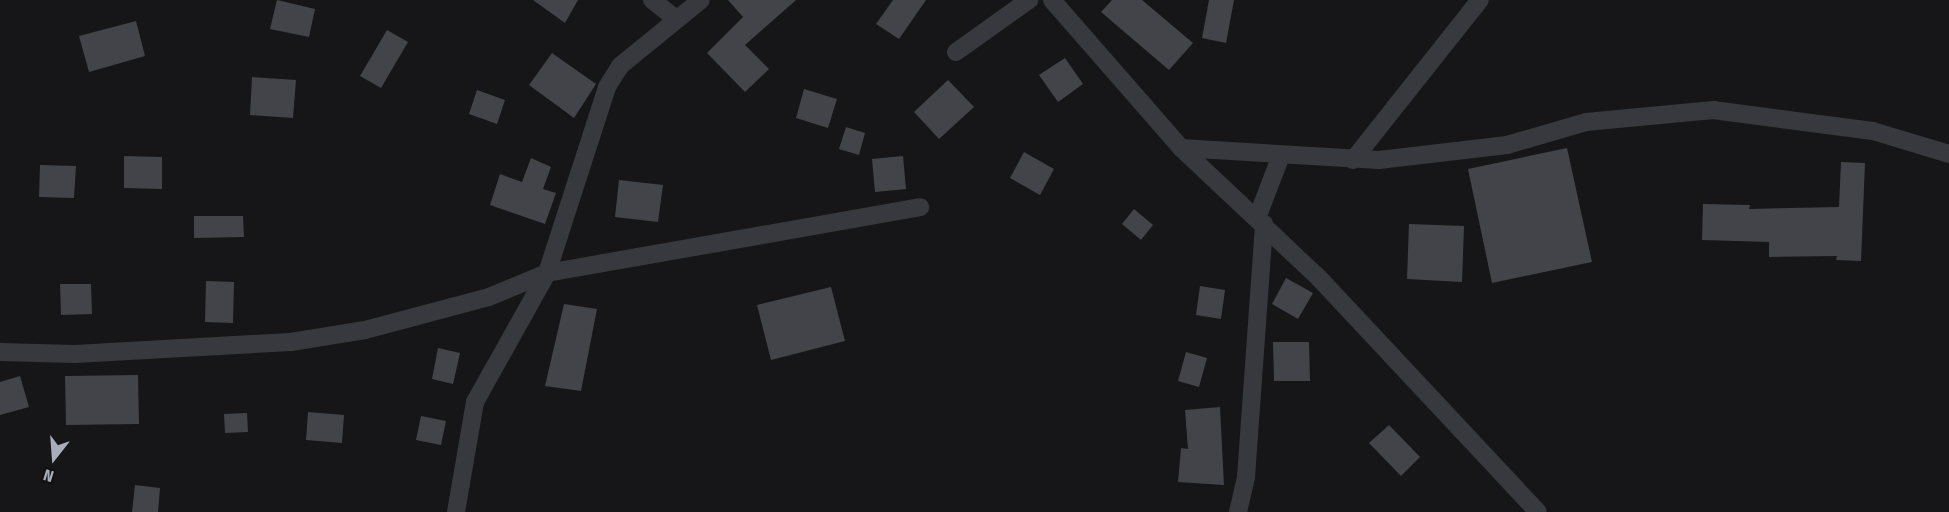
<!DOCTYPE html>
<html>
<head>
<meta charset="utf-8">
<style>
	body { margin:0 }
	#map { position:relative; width:1949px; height:512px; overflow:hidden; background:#161618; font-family:"Fira Sans Condensed",sans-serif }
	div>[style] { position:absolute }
	.building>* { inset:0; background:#424449 }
	.minor>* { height:18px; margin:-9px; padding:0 9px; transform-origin:9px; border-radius:9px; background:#37393e }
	span { translate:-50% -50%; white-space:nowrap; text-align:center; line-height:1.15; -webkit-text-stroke:5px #111113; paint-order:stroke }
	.north { position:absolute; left:24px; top:428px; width:60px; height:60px; -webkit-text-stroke:4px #111113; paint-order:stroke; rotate:197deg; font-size:16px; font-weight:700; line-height:24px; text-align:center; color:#a8aeb9 }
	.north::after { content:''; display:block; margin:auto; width:21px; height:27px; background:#a8aeb9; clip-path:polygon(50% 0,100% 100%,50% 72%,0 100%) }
</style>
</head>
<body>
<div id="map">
	<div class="building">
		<i style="clip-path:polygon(277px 0,315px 9px,309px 37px,270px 29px)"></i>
		<i style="clip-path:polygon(533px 0,578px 0,565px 23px)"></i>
		<i style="clip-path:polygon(728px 0,796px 0,745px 45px,769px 69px,745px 92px,707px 53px,743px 17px)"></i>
		<i style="clip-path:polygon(893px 0,926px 0,899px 39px,876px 24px)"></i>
		<i style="clip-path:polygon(1112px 0,1142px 0,1193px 43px,1169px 70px,1101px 12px)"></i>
		<i style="clip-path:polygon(1209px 0,1234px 0,1226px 43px,1202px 38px)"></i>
		<i style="clip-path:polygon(136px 21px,145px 56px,89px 72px,79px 36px)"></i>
		<i style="clip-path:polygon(387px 30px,408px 42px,381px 88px,360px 76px)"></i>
		<i style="clip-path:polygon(552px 53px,596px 84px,574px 118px,529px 85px)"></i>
		<i style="clip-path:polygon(1065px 58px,1083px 84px,1058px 102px,1039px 75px)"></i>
		<i style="clip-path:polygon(252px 77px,296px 80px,293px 118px,250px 115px)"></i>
		<i style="clip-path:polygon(948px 80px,974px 107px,939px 139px,914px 112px)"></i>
		<i style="clip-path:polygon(804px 89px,837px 99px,828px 128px,796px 118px)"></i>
		<i style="clip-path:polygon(477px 90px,505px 100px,497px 124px,469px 114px)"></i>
		<i style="clip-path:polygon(846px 127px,865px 133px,859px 155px,839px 149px)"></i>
		<i style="clip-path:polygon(1567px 148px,1592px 262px,1492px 283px,1468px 169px)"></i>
		<i style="clip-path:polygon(1024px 152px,1054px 169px,1040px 195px,1010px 178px)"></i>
		<i style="clip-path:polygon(124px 156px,162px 157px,162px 189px,124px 188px)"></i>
		<i style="clip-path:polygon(903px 156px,906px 189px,875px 192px,872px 159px)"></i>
		<i style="clip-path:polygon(531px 158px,551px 167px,543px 189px,556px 193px,545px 224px,490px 205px,500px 174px,522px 182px)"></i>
		<i style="clip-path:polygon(1841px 162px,1865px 163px,1861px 261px,1836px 260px,1837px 256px,1769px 257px,1769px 242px,1702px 240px,1703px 204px,1750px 205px,1749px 209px,1839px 207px)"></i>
		<i style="clip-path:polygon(40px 165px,76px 166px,74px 198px,39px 197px)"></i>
		<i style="clip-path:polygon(619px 180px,663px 185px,658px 222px,615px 217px)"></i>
		<i style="clip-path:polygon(1134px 209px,1153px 225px,1141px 240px,1122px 224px)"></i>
		<i style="clip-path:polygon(194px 216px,243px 216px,244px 237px,194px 238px)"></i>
		<i style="clip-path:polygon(1409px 224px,1464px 226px,1462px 282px,1407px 279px)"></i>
		<i style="clip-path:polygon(1286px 278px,1313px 293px,1298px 319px,1272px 304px)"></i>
		<i style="clip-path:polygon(206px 281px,234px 282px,233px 323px,205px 322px)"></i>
		<i style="clip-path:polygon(60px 284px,91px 284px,92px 314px,61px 315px)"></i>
		<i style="clip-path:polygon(1200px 286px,1225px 290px,1221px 319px,1196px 315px)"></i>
		<i style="clip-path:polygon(831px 287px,845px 341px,771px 360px,757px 305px)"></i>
		<i style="clip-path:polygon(564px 304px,597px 309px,581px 391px,545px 386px)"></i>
		<i style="clip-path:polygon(1273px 342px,1309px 342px,1310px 381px,1274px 381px)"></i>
		<i style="clip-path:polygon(438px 348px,460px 353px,453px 384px,432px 379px)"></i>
		<i style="clip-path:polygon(1186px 352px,1207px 358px,1199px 387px,1178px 381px)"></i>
		<i style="clip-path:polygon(138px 375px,139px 424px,66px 425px,65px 376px)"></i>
		<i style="clip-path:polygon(20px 376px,29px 407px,0 415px,0 382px)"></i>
		<i style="clip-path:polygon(1220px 407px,1224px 485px,1178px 482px,1181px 448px,1188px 449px,1185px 410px)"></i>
		<i style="clip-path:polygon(308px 412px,344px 415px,342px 443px,306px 440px)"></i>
		<i style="clip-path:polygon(247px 413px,248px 432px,225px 433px,224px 414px)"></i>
		<i style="clip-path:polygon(421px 416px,446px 421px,441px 445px,416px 440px)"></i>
		<i style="clip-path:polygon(1389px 425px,1420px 457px,1401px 476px,1369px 443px)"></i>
		<i style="clip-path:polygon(135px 485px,160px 488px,158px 512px,132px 512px)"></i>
	</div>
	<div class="minor">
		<i style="left:652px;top:0;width:29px;rotate:38deg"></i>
		<i style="left:1052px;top:0;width:196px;rotate:48.9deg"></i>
		<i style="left:1181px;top:148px;width:190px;rotate:43.3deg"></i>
		<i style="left:1319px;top:278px;width:320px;rotate:46.9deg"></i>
		<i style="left:956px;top:52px;width:90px;rotate:-35.5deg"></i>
		<i style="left:1181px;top:148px;width:198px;rotate:3.5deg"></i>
		<i style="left:1379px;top:160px;width:129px;rotate:-6.7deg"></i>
		<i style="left:1507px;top:145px;width:82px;rotate:-16.2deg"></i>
		<i style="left:1586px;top:122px;width:128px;rotate:-5.4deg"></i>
		<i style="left:1713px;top:110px;width:161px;rotate:7.5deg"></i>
		<i style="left:1873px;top:131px;width:79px;rotate:16.8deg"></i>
		<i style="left:1353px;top:160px;width:204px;rotate:-51.6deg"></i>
		<i style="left:1257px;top:218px;width:64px;rotate:-69deg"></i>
		<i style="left:0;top:352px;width:75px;rotate:1.5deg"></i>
		<i style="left:75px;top:354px;width:216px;rotate:-3.2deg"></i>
		<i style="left:291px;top:342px;width:75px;rotate:-9.2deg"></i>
		<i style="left:365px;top:330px;width:128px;rotate:-14.9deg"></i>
		<i style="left:489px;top:297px;width:63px;rotate:-22.5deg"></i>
		<i style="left:547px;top:273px;width:379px;rotate:-10deg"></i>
		<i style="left:456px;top:512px;width:112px;rotate:-80.2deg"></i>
		<i style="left:475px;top:402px;width:148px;rotate:-60.8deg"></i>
		<i style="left:547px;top:273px;width:195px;rotate:-72.1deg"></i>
		<i style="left:607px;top:87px;width:25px;rotate:-58deg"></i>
		<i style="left:620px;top:66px;width:104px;rotate:-39.2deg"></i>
		<i style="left:1238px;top:512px;width:36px;rotate:-77deg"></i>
		<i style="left:1246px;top:477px;width:254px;rotate:-85.9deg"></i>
	</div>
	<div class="north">N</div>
</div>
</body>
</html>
